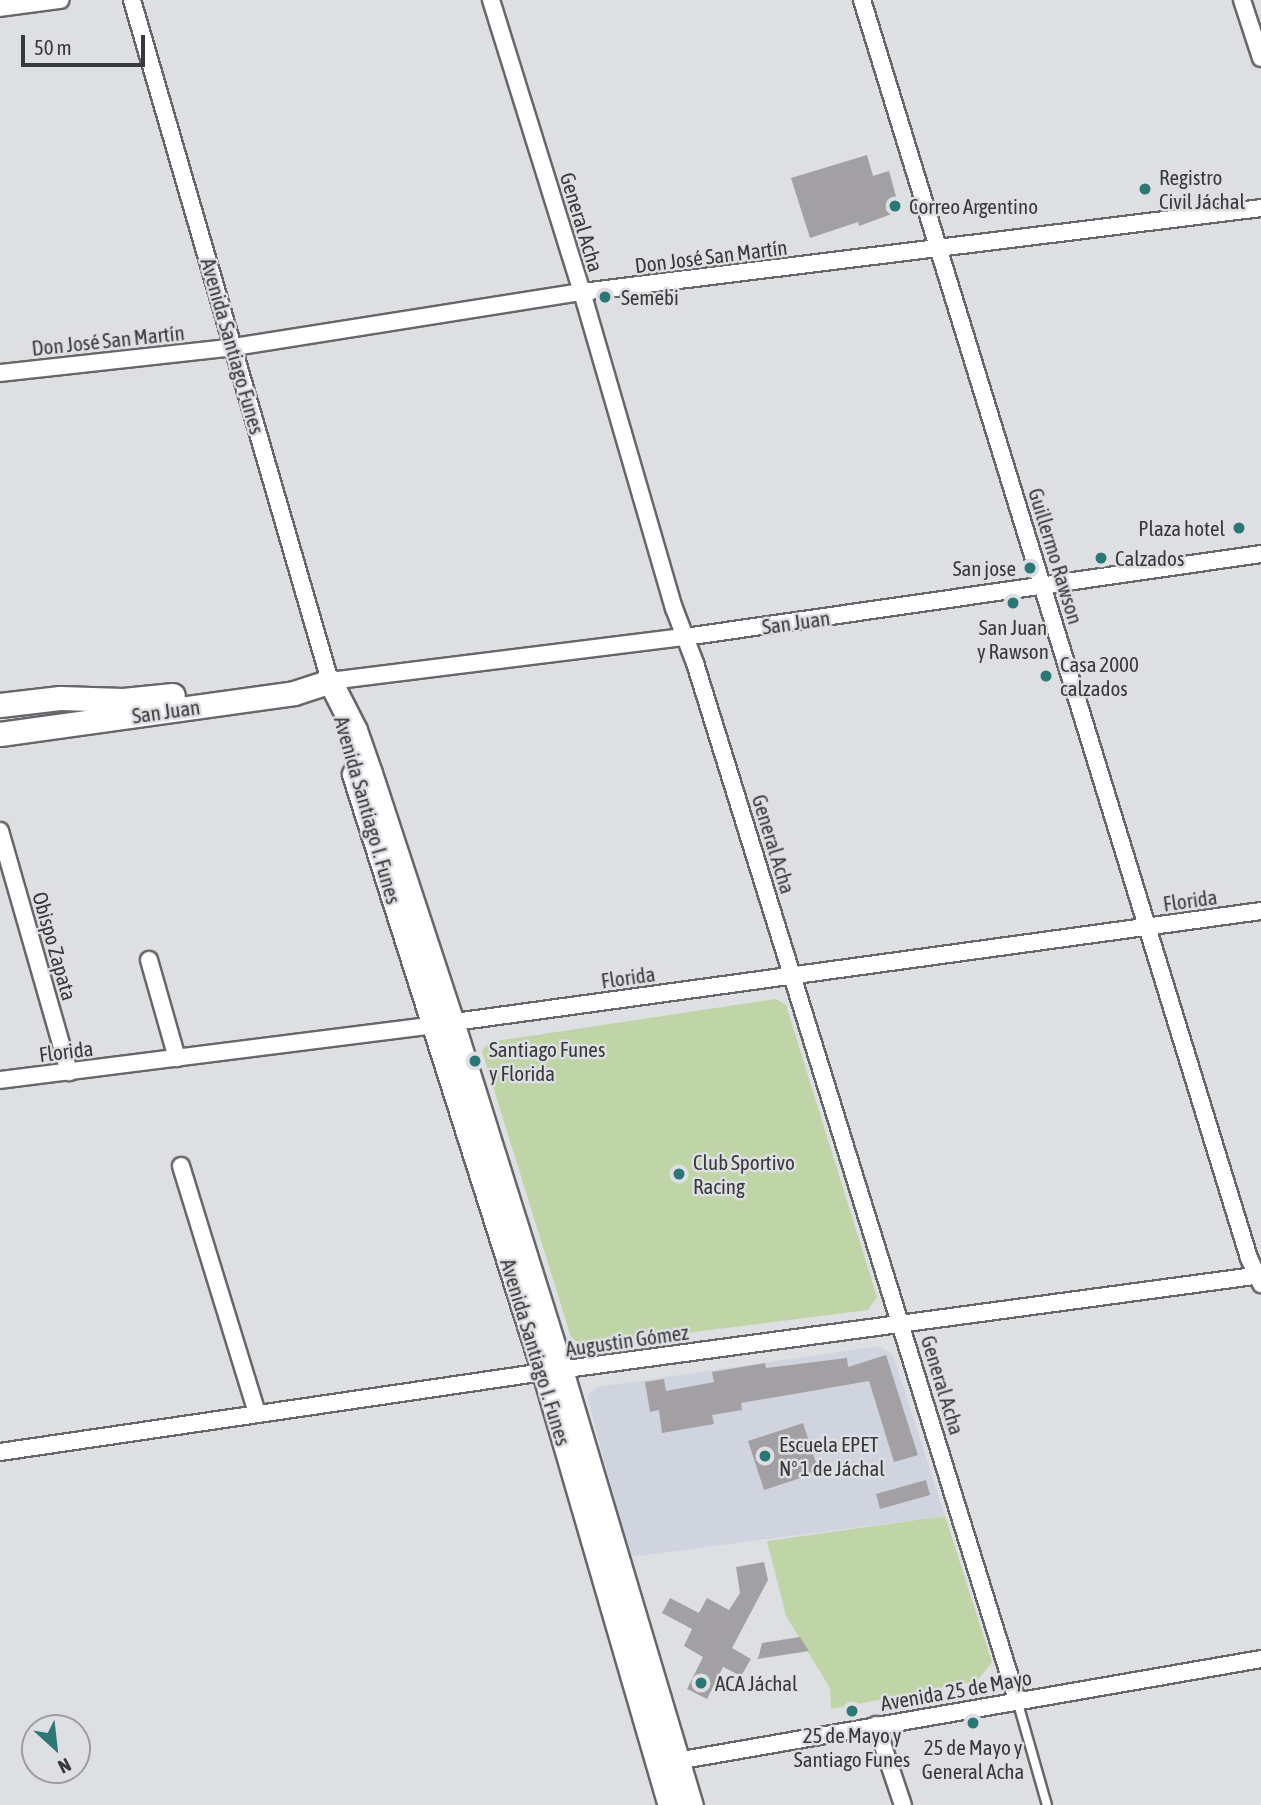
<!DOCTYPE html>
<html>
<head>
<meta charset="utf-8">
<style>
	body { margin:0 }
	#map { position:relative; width:1261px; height:1805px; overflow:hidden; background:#dedfe3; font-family:"Asap Condensed",sans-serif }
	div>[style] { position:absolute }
	.built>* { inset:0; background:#d0d4de }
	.green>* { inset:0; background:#bfd5a7 }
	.building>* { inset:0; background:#a3a0a3 }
	.roads { filter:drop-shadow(2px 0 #66676a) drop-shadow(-2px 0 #66676a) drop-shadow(0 2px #66676a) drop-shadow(0 -2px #66676a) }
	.service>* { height:8px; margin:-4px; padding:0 4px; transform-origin:4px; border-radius:4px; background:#fff }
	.minor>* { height:16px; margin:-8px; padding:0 8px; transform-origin:8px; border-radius:8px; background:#fff }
	.secondary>* { height:23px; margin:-11.5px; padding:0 11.5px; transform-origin:11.5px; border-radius:11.5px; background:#fff }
	.dots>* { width:19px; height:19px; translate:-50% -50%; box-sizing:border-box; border:4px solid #dedfe3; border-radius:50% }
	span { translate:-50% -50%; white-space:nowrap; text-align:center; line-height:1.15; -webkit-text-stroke:5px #dedfe3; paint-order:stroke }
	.poi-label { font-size:21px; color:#38393a }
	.left { translate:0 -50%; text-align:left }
	.right { translate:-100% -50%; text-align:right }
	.street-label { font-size:21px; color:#38393a }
	.north { position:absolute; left:21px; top:1714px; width:70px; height:70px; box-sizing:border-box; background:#dedfe3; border:2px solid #9c9d9f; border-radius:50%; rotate:153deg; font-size:19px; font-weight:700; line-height:28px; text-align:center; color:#38393a }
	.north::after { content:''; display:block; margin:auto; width:24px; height:32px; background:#2c7676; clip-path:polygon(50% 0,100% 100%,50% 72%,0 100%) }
	.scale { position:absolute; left:21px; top:35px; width:124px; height:32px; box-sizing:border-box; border:4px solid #38393a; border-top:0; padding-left:9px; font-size:21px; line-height:24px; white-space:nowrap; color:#38393a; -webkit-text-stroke:5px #dedfe3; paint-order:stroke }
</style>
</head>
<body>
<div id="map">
	<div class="built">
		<i style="clip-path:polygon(879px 1346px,893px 1355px,945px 1516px,630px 1557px,587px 1396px,598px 1387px)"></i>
	</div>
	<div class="green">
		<i style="clip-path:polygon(776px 999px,786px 1005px,877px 1297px,868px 1310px,583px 1346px,571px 1337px,482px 1051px,489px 1042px)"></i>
		<i style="clip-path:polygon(945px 1516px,992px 1662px,977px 1681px,831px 1709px,830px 1688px,786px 1616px,767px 1541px)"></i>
	</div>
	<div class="building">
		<i style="clip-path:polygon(867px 155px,873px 176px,889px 171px,900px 211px,859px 226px,858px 222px,810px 238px,791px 178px)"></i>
		<i style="clip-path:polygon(886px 1355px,918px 1455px,894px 1462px,869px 1381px,741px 1403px,742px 1410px,712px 1415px,714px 1424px,662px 1433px,659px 1410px,650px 1412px,645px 1382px,664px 1379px,666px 1391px,714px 1382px,712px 1372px,765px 1363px,766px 1368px,847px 1358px,848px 1367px)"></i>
		<i style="clip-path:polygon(803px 1423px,819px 1472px,764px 1490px,748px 1441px)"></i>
		<i style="clip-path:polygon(926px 1480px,930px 1495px,880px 1509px,876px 1494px)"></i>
		<i style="clip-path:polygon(764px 1562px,768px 1580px,732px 1648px,751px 1659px,741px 1676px,723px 1667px,707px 1699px,687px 1689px,703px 1657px,684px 1646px,692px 1629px,662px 1613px,670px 1598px,699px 1613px,707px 1598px,729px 1610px,740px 1593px,736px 1567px)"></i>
		<i style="clip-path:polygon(800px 1637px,809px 1651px,758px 1659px,762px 1643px)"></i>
	</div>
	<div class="roads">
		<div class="service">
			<i style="left:1017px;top:1700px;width:109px;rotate:74.1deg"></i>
		</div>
		<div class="minor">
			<i style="left:132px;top:0;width:709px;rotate:73.79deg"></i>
			<i style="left:330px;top:681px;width:358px;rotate:-7.1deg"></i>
			<i style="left:685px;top:637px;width:582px;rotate:-8.2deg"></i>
			<i style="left:491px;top:0;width:306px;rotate:72.7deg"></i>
			<i style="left:582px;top:292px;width:329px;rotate:73.8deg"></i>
			<i style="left:674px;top:608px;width:59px;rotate:69.1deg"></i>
			<i style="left:695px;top:663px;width:1086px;rotate:72.75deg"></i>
			<i style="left:862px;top:0;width:1316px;rotate:72.9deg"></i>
			<i style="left:1249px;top:1258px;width:29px;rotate:65deg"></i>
			<i style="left:1242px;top:0;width:61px;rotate:71.9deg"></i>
			<i style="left:0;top:8px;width:61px;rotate:-7.6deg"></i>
			<i style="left:0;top:373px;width:235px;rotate:-6.3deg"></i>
			<i style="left:234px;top:347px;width:352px;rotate:-9deg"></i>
			<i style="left:582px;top:292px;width:684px;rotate:-7.05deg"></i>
			<i style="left:0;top:831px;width:251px;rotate:74deg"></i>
			<i style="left:149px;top:960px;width:102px;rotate:74.1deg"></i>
			<i style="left:0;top:1080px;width:436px;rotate:-7.2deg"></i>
			<i style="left:433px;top:1025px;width:836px;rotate:-7.84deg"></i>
			<i style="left:181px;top:1166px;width:258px;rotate:72.9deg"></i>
			<i style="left:0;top:1452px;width:550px;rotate:-8.37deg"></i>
			<i style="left:544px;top:1372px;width:724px;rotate:-7.7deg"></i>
			<i style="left:876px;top:1725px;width:84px;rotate:71.4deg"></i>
			<i style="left:671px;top:1762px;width:599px;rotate:-9.9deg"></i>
		</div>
		<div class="secondary">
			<i style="left:330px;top:681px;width:55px;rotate:63deg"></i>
			<i style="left:355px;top:730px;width:46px;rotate:70.8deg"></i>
			<i style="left:370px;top:773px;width:262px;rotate:71.8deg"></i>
			<i style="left:452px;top:1022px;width:365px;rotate:72.6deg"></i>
			<i style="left:561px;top:1370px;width:454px;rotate:73.4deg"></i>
			<i style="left:0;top:705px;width:60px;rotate:-6.7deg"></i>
			<i style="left:60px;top:698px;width:63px;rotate:1.8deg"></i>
			<i style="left:123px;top:700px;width:50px;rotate:-5.7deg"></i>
			<i style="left:0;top:734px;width:297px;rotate:-7.9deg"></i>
			<i style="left:294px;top:693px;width:38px;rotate:-18deg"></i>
			<i style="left:354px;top:774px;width:627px;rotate:72.37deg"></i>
			<i style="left:544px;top:1372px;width:451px;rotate:73.8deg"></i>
		</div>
	</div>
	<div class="dots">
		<i style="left:1145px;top:189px;background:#2c7676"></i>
		<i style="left:895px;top:206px;background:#2c7676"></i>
		<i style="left:605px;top:297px;background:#2c7676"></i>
		<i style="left:1239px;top:528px;background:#2c7676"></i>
		<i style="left:1101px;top:558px;background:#2c7676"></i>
		<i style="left:1030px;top:568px;background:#2c7676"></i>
		<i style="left:1013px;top:603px;background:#2c7676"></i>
		<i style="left:1046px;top:676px;background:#2c7676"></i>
		<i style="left:475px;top:1061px;background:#2c7676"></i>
		<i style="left:679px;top:1174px;background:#2c7676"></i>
		<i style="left:765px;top:1456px;background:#2c7676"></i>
		<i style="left:701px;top:1683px;background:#2c7676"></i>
		<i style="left:852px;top:1711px;background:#2c7676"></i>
		<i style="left:973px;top:1723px;background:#2c7676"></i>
	</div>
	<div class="poi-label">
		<span class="left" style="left:1159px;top:189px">Registro<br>Civil Jáchal</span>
		<span class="left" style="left:909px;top:206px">Correo Argentino</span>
		<span class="left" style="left:621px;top:297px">Semebi</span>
		<span class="right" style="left:1225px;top:528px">Plaza hotel</span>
		<span class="left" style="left:1115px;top:558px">Calzados</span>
		<span class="right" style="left:1016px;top:568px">San jose</span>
		<span style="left:1013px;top:639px">San Juan<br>y Rawson</span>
		<span class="left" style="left:1060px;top:676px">Casa 2000<br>calzados</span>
		<span class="left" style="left:489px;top:1061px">Santiago Funes<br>y Florida</span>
		<span class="left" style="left:693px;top:1174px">Club Sportivo<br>Racing</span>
		<span class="left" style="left:779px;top:1456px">Escuela EPET<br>Nº 1 de Jáchal</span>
		<span class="left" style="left:715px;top:1683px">ACA Jáchal</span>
		<span style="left:852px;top:1747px">25 de Mayo y<br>Santiago Funes</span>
		<span style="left:973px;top:1759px">25 de Mayo y<br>General Acha</span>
	</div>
	<div class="street-label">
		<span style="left:582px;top:222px;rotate:73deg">General Acha</span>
		<span style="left:711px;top:256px;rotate:-7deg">Don José San Martín</span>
		<span style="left:108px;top:340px;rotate:-6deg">Don José San Martín</span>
		<span style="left:233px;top:346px;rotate:74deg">Avenida Santiago Funes</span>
		<span style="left:1056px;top:556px;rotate:73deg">Guillermo Rawson</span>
		<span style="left:796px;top:622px;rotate:-8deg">San Juan</span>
		<span style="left:166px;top:711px;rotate:-8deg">San Juan</span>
		<span style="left:368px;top:810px;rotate:74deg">Avenida Santiago I. Funes</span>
		<span style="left:774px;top:844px;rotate:73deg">General Acha</span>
		<span style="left:1190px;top:900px;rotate:-8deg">Florida</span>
		<span style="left:55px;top:946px;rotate:74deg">Obispo Zapata</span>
		<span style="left:628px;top:977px;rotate:-8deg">Florida</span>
		<span style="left:66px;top:1051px;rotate:-7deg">Florida</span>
		<span style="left:627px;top:1340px;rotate:-8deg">Augustin Gómez</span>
		<span style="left:536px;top:1352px;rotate:73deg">Avenida Santiago I. Funes</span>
		<span style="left:943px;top:1385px;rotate:73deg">General Acha</span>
		<span style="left:956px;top:1690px;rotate:-10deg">Avenida 25 de Mayo</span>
	</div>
	<div class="north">N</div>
	<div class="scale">50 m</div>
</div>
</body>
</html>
